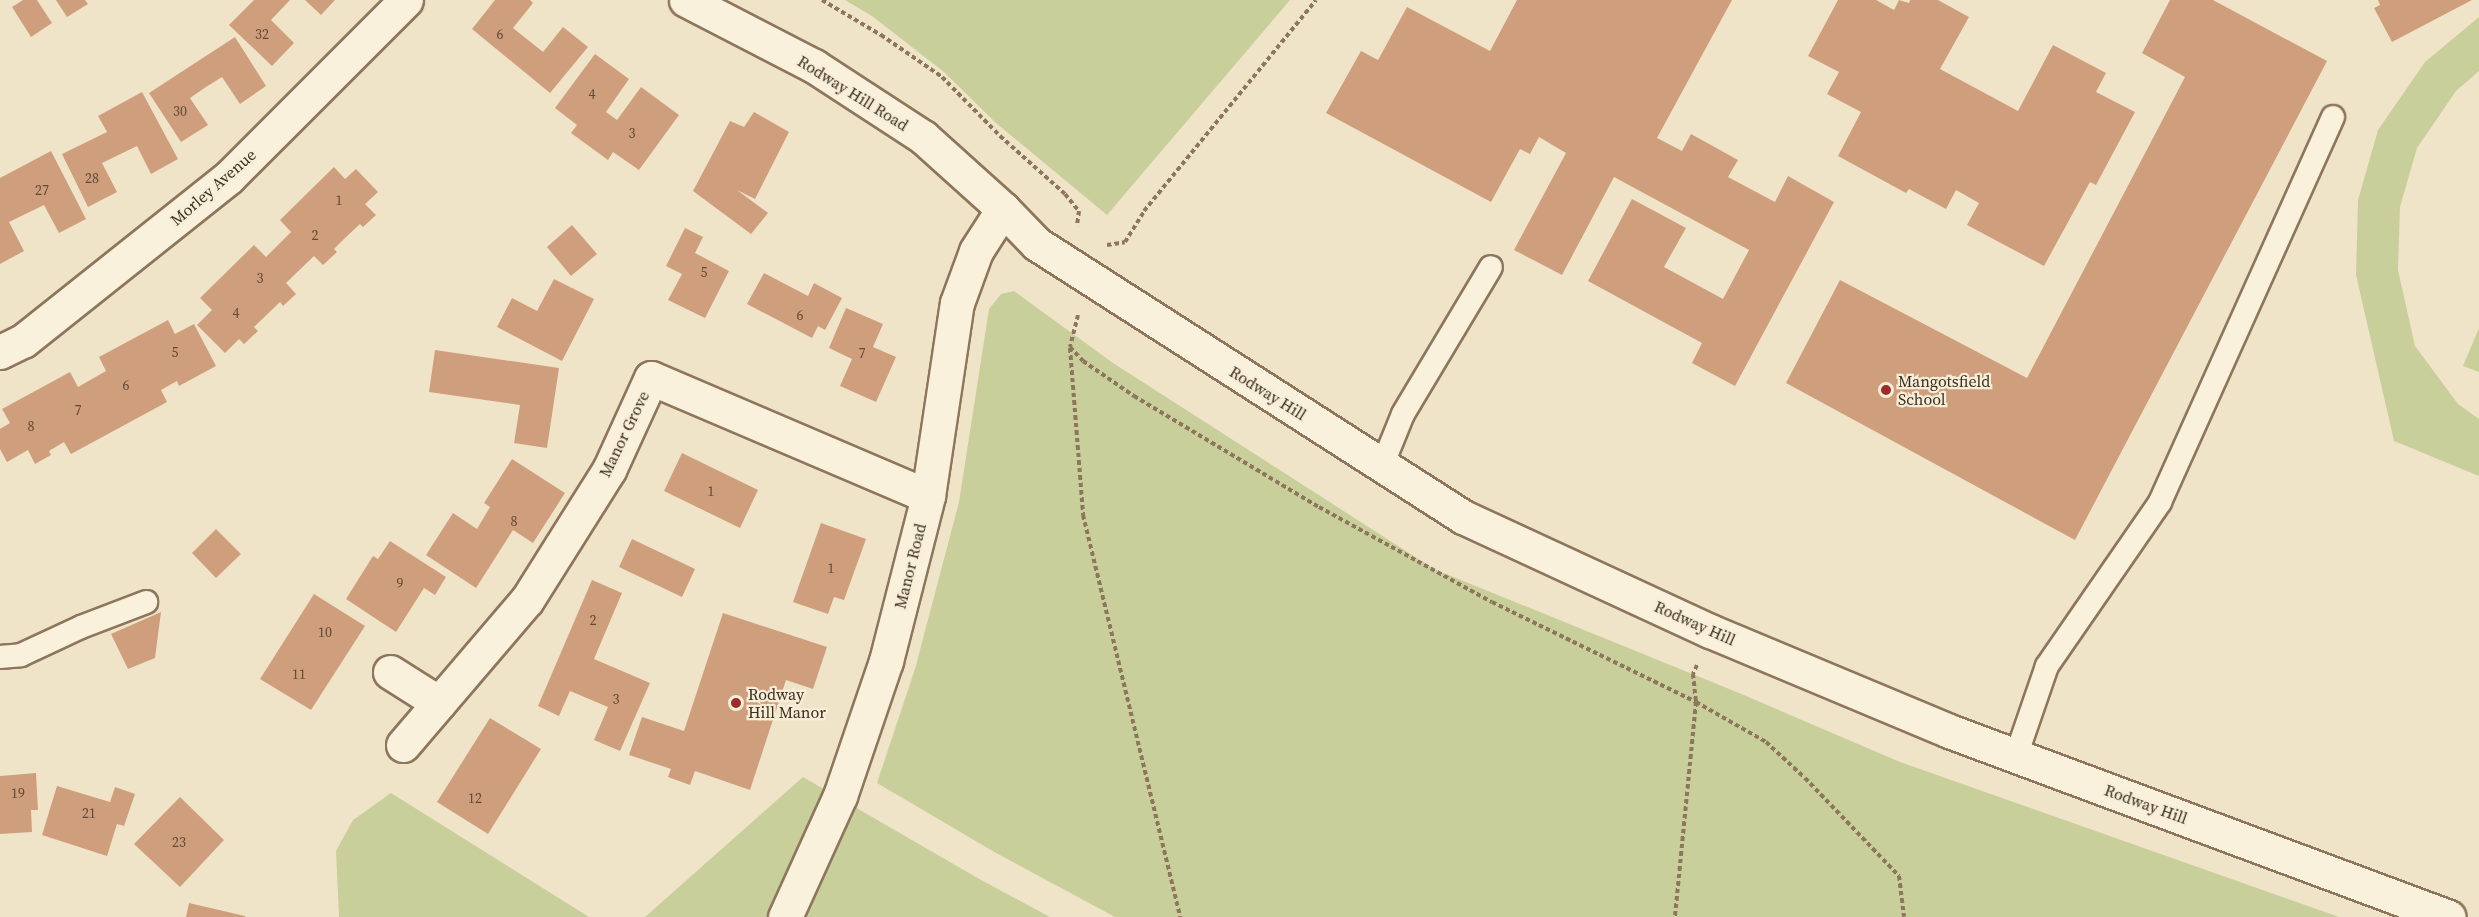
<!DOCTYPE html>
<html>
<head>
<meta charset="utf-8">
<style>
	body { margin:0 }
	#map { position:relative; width:2479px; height:917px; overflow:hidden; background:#f0e4c8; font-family:"Source Serif 4",serif }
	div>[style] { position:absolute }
	.green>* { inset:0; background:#c9cf9b }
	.building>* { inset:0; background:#cf9f7d }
	.path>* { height:4px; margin-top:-2px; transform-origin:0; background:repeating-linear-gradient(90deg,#8d765c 0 4.5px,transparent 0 7.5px) }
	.roads { filter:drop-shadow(2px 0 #8d765c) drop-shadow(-2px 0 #8d765c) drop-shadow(0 2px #8d765c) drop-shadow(0 -2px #8d765c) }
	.service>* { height:22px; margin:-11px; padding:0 11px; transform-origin:11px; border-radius:11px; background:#faf1dc }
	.minor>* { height:33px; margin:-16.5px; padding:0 16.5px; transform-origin:16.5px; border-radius:16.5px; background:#faf1dc }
	.tertiary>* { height:33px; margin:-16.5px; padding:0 16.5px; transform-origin:16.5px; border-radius:16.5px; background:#faf1dc }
	.dots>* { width:16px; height:16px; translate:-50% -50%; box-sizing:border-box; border:3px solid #f7eed8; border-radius:50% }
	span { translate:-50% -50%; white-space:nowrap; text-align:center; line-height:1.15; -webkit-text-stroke:4.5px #f7eed8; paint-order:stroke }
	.number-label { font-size:14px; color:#624a37 }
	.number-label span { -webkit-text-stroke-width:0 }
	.street-label { font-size:16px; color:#3d2e20 }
	.poi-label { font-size:16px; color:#3d2e20 }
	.left { translate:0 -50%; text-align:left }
</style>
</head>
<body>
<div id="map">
	<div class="green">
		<i style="clip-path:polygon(845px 0,1290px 0,1107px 215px,996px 123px,944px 72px,872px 16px)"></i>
		<i style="clip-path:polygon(2479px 17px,2479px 71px,2456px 91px,2417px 148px,2400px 207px,2398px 270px,2415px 346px,2458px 404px,2479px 419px,2479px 476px,2394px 441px,2356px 275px,2358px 200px,2378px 130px,2425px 62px)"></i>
		<i style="clip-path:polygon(1014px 291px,1113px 363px,1434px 569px,1739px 693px,1900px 762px,2339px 917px,1115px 917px,996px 853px,877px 783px,915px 669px,959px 502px,989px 309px,1001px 294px)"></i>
		<i style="clip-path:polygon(2479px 328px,2479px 372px,2463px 366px)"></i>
		<i style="clip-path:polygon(803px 777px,981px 880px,1050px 917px,645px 917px)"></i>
		<i style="clip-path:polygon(391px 793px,589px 917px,339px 917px,336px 851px,353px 820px)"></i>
	</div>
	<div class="building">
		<i style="clip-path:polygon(23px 0,37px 0,52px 23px,31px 37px,12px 7px)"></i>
		<i style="clip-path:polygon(56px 0,85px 0,88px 4px,67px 17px)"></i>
		<i style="clip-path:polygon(254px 0,290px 0,271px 20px,294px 43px,272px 66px,229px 25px)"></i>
		<i style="clip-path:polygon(305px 0,335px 0,321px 15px)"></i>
		<i style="clip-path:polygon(495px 0,530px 0,533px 3px,513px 28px,543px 52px,563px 27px,588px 47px,550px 93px,472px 29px)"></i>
		<i style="clip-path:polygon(1517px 0,1732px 0,1657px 138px,1682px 151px,1691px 134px,1738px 160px,1728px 177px,1775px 202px,1788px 176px,1834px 202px,1735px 386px,1692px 363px,1702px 343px,1588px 281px,1632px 199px,1686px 228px,1664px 267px,1723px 299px,1749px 250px,1614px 177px,1562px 275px,1514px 250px,1566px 153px,1539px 137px,1530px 154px,1520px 149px,1491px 202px,1326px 113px,1361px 51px,1378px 60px,1407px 7px,1490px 51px)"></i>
		<i style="clip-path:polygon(1838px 0,1876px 0,1894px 10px,1899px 0,1909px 3px,1910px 0,1938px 0,1969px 17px,1940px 69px,2018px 111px,2053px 45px,2106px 73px,2096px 92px,2135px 112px,2096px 185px,2090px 182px,2044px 266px,1967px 225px,1979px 203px,1956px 190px,1946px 209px,1909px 189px,1906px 193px,1838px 156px,1861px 112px,1827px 94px,1839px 72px,1808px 56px)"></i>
		<i style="clip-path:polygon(2170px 0,2213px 0,2327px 61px,2075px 540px,1786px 383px,1840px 280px,2027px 378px,2185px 77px,2142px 53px)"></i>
		<i style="clip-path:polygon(2378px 0,2472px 0,2392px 42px,2374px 8px,2380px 5px)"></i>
		<i style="clip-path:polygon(235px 37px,266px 86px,240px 104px,222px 77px,206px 87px,190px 98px,208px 125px,181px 142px,149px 93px)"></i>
		<i style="clip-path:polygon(595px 54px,629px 79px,606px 112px,617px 120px,641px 87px,679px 115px,639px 170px,613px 152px,608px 160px,571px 133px,577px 125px,555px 108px)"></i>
		<i style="clip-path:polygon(142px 92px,178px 159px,151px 174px,137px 146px,102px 163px,117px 192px,88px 207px,62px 154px,107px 132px,98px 116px)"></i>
		<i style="clip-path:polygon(754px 112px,789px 132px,755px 199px,737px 190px,768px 213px,751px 234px,693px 191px,730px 121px,744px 127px)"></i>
		<i style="clip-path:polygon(51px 151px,86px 219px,59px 233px,44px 205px,9px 222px,24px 251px,0 264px,0 178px)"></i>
		<i style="clip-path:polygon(334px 167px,345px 179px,356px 169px,378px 192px,365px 204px,376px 215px,363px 227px,360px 224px,345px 238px,334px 249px,337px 252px,323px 265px,314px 256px,286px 283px,296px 294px,283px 306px,280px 302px,254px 327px,258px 331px,244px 344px,239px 339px,225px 353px,197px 325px,212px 310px,200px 298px,254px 245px,266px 257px,291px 232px,280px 220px)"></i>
		<i style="clip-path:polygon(572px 225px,597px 254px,571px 276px,547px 247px)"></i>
		<i style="clip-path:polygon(685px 228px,703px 237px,695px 253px,729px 271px,705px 318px,668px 300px,682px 274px,666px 266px)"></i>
		<i style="clip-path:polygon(764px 273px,808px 296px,814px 283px,842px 298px,825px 330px,818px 326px,812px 338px,747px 304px)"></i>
		<i style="clip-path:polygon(554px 279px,594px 299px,562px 361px,497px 327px,512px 298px,537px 311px)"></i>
		<i style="clip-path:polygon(846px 308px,883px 324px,873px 347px,896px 357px,876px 402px,840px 386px,852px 359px,829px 348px)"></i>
		<i style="clip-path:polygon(168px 320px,175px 334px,194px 324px,216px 366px,179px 386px,177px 381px,161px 390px,167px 402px,71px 454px,64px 442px,49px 451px,51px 455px,35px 464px,28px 450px,7px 462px,0 449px,0 429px,10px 423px,2px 409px,70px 372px,78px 387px,106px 371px,99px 357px)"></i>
		<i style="clip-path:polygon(435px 350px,559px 368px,547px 448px,514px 443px,520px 405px,429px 392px)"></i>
		<i style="clip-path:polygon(682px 453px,758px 490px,740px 528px,664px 491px)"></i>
		<i style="clip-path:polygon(512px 459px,565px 493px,533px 543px,513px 530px,476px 588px,426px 555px,453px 513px,477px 529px,490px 507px,484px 503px)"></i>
		<i style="clip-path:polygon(821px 523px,866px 539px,844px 600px,834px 597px,828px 614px,793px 602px)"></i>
		<i style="clip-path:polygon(216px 529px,241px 554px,216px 578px,192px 553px)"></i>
		<i style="clip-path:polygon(632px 539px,695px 569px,682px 597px,619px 567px)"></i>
		<i style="clip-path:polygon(390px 541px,446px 577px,435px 595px,424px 588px,396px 632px,346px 599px,373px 556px,378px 559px)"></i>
		<i style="clip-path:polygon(592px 580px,622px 593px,594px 659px,650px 683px,620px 751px,594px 740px,608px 707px,570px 691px,559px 716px,538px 706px)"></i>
		<i style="clip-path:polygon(314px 594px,365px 626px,311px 710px,260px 679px)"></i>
		<i style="clip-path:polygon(161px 612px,155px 658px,128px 669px,111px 634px)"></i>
		<i style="clip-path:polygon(723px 613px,827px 647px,813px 689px,786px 680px,750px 790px,695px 771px,690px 785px,668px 777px,671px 769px,629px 755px,642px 717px,684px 731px)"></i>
		<i style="clip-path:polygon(490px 718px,541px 749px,488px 834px,437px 802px)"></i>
		<i style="clip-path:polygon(36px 773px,38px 810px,31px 810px,32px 832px,0 834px,0 776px)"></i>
		<i style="clip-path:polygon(57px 786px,110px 802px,115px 787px,135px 794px,124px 826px,117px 824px,107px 856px,42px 835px)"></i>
		<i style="clip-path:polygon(180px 797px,224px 840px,180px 887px,134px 844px)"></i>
		<i style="clip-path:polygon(189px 903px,245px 916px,245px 917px,186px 917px)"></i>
	</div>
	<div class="path">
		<i style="left:822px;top:0;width:69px;rotate:30.7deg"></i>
		<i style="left:881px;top:35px;width:74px;rotate:34.5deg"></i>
		<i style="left:942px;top:77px;width:83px;rotate:45.5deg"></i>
		<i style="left:1000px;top:136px;width:87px;rotate:41.7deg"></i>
		<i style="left:1065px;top:194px;width:22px;rotate:51deg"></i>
		<i style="left:1079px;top:211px;width:15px;rotate:98deg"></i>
		<i style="left:1107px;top:245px;width:18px;rotate:-9deg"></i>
		<i style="left:1125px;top:242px;width:36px;rotate:-58deg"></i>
		<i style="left:1144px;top:211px;width:272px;rotate:-50.8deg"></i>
		<i style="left:1078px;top:315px;width:33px;rotate:104deg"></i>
		<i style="left:1070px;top:347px;width:19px;rotate:47deg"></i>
		<i style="left:1083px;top:361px;width:62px;rotate:34.5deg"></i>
		<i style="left:1134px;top:396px;width:216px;rotate:31deg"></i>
		<i style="left:1319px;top:507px;width:197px;rotate:28.8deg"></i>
		<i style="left:1492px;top:602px;width:227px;rotate:26.1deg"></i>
		<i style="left:1696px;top:702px;width:216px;rotate:95.6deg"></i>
		<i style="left:1070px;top:348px;width:168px;rotate:85.5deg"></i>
		<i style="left:1083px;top:515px;width:414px;rotate:76.4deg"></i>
		<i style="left:1697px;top:665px;width:10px;rotate:114deg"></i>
		<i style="left:1693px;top:674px;width:28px;rotate:84deg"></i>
		<i style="left:1696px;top:702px;width:81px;rotate:29.7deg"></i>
		<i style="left:1766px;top:742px;width:53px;rotate:42.7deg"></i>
		<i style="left:1805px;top:778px;width:136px;rotate:46.2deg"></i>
		<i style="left:1899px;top:876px;width:41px;rotate:83deg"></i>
	</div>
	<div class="roads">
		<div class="service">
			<i style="left:1382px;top:466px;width:56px;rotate:-68deg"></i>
			<i style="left:1403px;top:414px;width:171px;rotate:-59.1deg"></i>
			<i style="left:0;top:657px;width:21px;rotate:-5deg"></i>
			<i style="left:21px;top:655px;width:66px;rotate:-25deg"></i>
			<i style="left:81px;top:627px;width:70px;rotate:-21deg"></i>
			<i style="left:2016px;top:756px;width:95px;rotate:-71deg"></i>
			<i style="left:2047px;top:666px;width:199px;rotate:-55.4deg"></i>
			<i style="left:2160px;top:502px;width:422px;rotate:-65.8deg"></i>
		</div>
		<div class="minor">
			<i style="left:0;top:352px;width:25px;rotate:-26deg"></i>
			<i style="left:23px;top:341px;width:263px;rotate:-38.5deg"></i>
			<i style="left:229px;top:177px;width:250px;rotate:-45deg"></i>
			<i style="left:390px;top:672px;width:58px;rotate:32.3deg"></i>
			<i style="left:403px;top:745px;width:191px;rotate:-49.5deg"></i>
			<i style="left:527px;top:600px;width:154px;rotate:-57.8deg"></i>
			<i style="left:609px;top:470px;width:101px;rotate:-65.5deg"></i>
			<i style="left:651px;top:378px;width:301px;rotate:23.1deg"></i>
			<i style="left:785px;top:917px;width:133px;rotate:-65.6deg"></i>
			<i style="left:840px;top:796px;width:143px;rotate:-71.2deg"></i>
			<i style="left:886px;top:661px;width:170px;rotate:-75.7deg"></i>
			<i style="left:928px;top:496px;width:195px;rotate:-81.5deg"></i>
			<i style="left:957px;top:303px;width:55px;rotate:-69.9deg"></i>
			<i style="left:976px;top:251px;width:50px;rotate:-57.3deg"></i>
		</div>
		<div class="tertiary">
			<i style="left:686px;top:0;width:144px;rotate:27.3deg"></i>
			<i style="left:814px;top:66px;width:130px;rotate:33.1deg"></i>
			<i style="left:923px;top:137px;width:108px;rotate:42deg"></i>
			<i style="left:1003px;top:209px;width:49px;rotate:45.8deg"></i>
			<i style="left:1037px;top:244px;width:506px;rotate:32.65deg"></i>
			<i style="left:1463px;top:517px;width:272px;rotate:24.8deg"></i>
			<i style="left:1710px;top:631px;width:259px;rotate:22.7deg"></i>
			<i style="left:1949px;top:731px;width:533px;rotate:20.41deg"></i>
		</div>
	</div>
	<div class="dots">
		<i style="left:1886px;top:390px;background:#9e2a2b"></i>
		<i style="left:736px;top:703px;background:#9e2a2b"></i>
	</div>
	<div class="number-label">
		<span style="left:262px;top:34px">32</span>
		<span style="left:500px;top:34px">6</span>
		<span style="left:592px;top:94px">4</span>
		<span style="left:180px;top:111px">30</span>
		<span style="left:632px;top:133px">3</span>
		<span style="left:92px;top:178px">28</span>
		<span style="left:42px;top:190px">27</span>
		<span style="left:339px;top:200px">1</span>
		<span style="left:315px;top:235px">2</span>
		<span style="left:704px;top:272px">5</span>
		<span style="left:260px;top:278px">3</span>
		<span style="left:236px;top:313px">4</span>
		<span style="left:800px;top:315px">6</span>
		<span style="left:175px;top:352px">5</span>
		<span style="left:862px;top:353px">7</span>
		<span style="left:126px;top:385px">6</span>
		<span style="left:78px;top:410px">7</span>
		<span style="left:31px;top:426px">8</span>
		<span style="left:711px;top:491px">1</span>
		<span style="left:514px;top:521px">8</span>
		<span style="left:831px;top:568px">1</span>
		<span style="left:400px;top:583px">9</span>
		<span style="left:593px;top:620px">2</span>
		<span style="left:325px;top:632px">10</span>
		<span style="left:299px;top:674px">11</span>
		<span style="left:616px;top:699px">3</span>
		<span style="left:18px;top:793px">19</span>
		<span style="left:475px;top:798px">12</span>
		<span style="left:89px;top:813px">21</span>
		<span style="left:179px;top:842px">23</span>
	</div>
	<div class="street-label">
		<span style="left:853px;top:93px;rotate:32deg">Rodway Hill Road</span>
		<span style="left:213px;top:187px;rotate:-41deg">Morley Avenue</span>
		<span style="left:1268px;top:393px;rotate:32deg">Rodway Hill</span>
		<span style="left:624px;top:434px;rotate:-64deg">Manor Grove</span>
		<span style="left:910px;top:566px;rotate:-76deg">Manor Road</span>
		<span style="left:1695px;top:623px;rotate:24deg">Rodway Hill</span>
		<span style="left:2146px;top:804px;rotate:20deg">Rodway Hill</span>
	</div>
	<div class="poi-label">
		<span class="left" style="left:1898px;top:390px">Mangotsfield<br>School</span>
		<span class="left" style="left:748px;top:703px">Rodway<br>Hill Manor</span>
	</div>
</div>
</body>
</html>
